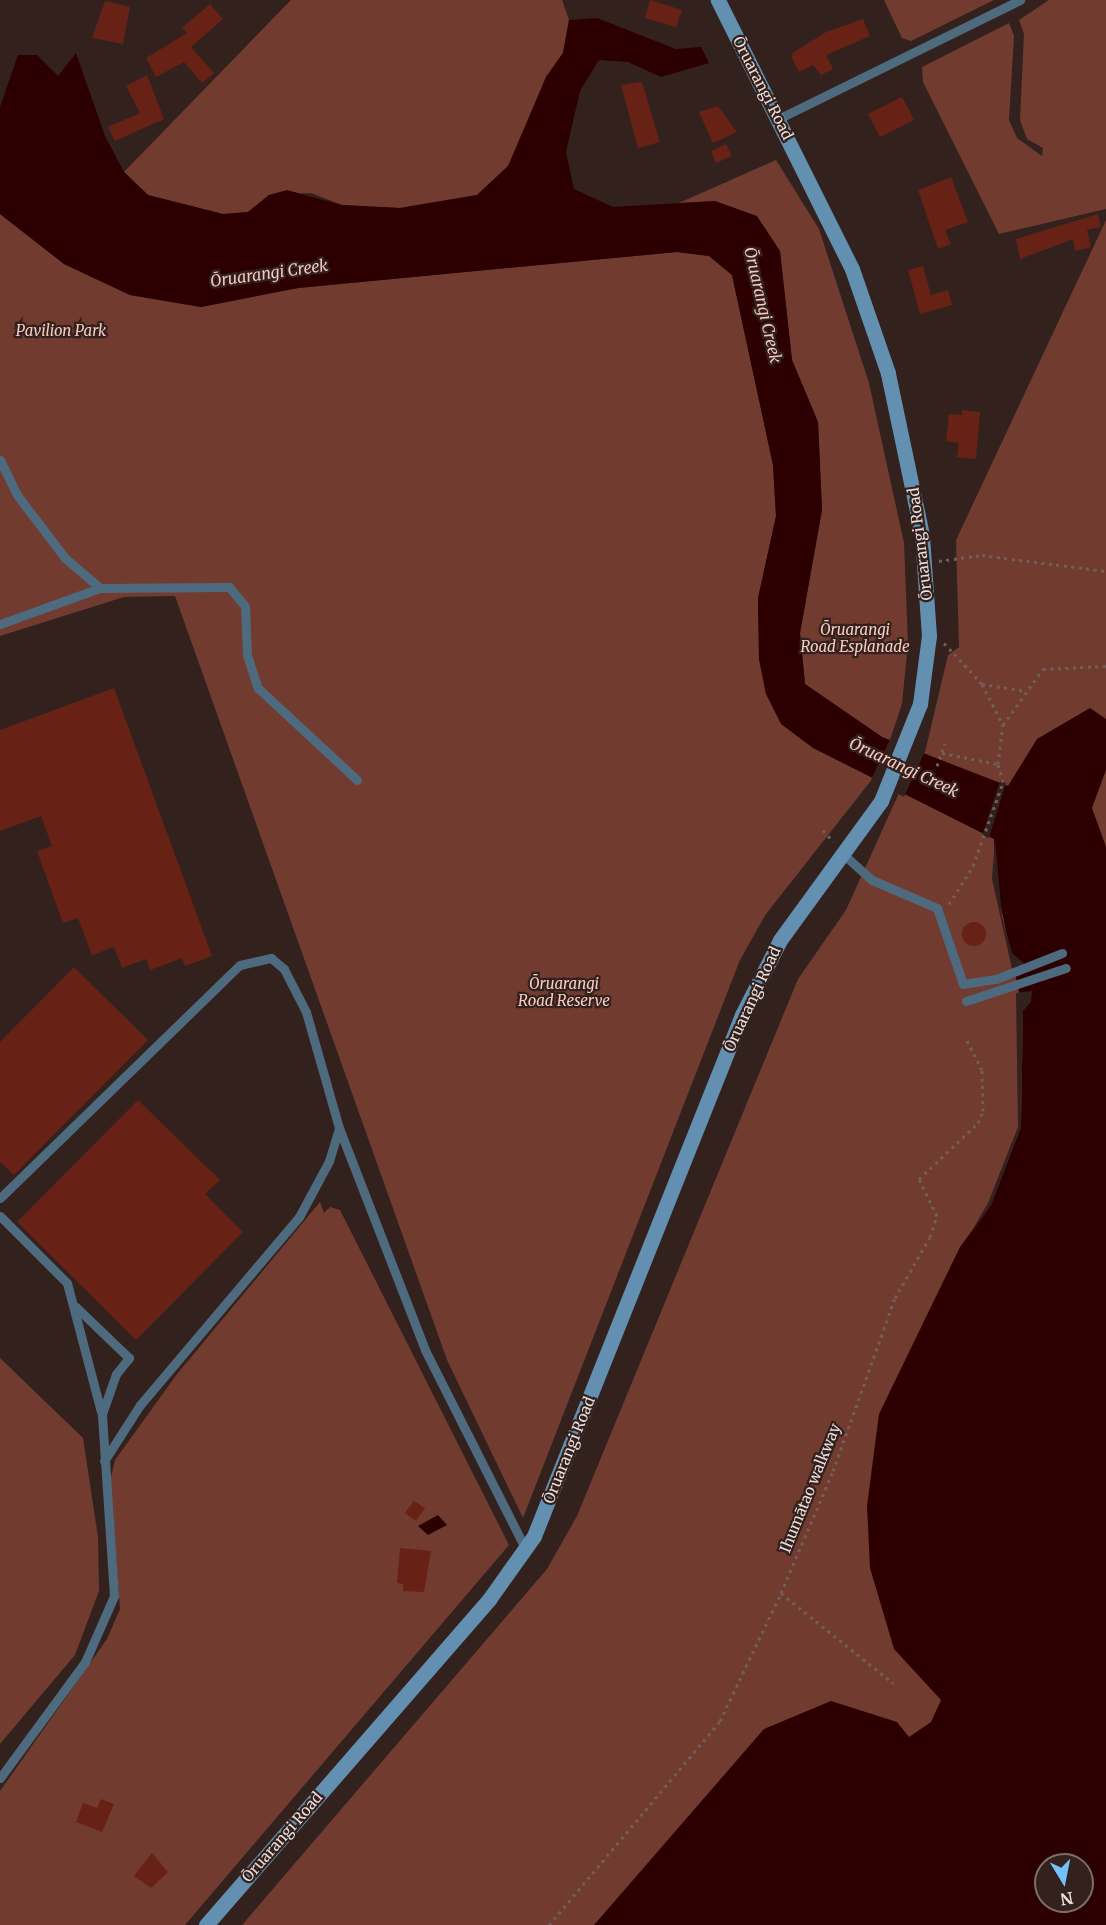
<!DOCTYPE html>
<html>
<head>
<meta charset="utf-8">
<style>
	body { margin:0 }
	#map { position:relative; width:1106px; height:1925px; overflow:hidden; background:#33211d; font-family:Merriweather,serif }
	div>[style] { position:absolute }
	.green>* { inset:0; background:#713b30 }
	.water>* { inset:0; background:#2c0000 }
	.pier>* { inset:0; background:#33211d }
	.building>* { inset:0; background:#672215 }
	.round { border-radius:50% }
	.path>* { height:3px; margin-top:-1.5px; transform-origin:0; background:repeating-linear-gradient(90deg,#6f5e5a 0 3px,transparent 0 7.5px) }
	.lane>* { height:9px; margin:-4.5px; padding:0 4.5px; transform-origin:4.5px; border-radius:4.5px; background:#4e6a7e }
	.secondary>* { height:15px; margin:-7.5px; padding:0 7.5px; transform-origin:7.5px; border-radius:7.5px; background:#6390b1 }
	span { translate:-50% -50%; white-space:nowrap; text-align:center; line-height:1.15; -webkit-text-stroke:4.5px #33211d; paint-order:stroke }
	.street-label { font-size:15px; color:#ebdedb }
	.park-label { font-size:15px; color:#f8cbc1; font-style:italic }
	.water-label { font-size:16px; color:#f5c8be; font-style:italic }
	.north { position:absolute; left:1034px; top:1853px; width:60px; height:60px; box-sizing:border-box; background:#33211d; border:2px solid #7d6d69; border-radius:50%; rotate:170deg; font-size:16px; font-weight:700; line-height:24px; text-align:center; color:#ebdedb }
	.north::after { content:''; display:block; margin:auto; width:21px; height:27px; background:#75c0f6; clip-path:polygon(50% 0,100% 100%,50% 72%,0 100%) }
</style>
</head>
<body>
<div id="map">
	<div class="green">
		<i style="clip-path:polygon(291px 0,562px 0,569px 20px,563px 53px,546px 77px,522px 139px,508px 166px,477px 195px,400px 208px,342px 205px,311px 193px,269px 195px,248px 212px,223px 214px,148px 195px,124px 172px)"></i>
		<i style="clip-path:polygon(884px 0,994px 0,911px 41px,902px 38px)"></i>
		<i style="clip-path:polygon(1049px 0,1106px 0,1106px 209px,999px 234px,923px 82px,922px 67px,1009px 23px,1014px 36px,1009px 120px,1017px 138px,1042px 156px,1043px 148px,1027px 139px,1020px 120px,1024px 34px,1019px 20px)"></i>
		<i style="clip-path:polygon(evenodd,776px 160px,819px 229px,869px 383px,904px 543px,908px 643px,902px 704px,890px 740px,925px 752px,948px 655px,959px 647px,956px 540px,1106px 220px,1106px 1925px,242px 1925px,547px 1569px,577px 1516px,798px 979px,846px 910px,900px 791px,873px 778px,766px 914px,740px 960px,523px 1518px,447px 1360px,175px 596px,124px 597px,0 636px,0 214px,64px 264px,130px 295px,201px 307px,298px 288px,677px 252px,709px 256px,732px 275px,773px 465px,776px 516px,758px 599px,759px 659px,766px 694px,882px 737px,805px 684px,800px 633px,822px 510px,818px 422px,792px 360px,780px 251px,715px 201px,679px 203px,776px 160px,1046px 1865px,1082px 1865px,1082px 1901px,1046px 1901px,1046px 1865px)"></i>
		<i style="clip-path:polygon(320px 1202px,324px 1213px,330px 1207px,340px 1210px,509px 1545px,185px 1925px,0 1925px,0 1791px,107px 1639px,120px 1609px,110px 1481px,115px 1460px,177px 1374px)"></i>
		<i style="clip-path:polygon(0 1358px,83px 1438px,98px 1537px,99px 1591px,75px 1655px,0 1744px)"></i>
	</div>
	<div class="water">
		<i style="clip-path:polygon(evenodd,597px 18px,676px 49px,701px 47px,709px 63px,661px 77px,628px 62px,599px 60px,580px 91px,566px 152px,574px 189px,613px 207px,715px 201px,757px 216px,780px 251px,792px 360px,818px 422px,822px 510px,800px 633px,805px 684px,882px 737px,1008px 786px,1037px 739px,1090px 708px,1106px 719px,1106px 770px,1092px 808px,1106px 847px,1106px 1925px,594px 1925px,764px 1729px,831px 1701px,897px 1722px,909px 1737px,931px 1722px,941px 1700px,894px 1649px,870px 1568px,867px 1506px,879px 1414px,960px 1247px,991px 1205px,1021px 1127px,1023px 1011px,995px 879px,994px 839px,813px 748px,781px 724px,766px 694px,759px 659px,758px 598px,776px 516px,773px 465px,732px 275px,709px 256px,677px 252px,298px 288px,201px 307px,130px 295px,64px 264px,0 214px,0 107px,18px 55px,37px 55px,58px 76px,76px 53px,105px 136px,124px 172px,148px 195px,223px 214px,248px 212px,269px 195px,287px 190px,342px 205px,400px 208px,477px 195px,508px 166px,546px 77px,563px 53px,569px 20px,597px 18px,1046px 1865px,1082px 1865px,1082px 1901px,1046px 1901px,1046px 1865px)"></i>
		<i style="clip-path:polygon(438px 1515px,447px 1525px,428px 1535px,418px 1526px)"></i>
	</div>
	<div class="pier">
		<i style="clip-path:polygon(891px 737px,926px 749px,904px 797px,871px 780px)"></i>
		<i style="clip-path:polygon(1000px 781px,1006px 783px,989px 838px,982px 836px)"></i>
		<i style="clip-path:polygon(995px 839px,1002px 917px,1012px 953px,1025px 964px,1012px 969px,992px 879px)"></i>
		<i style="clip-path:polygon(1032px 991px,1031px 1002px,1023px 1011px,1021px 1127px,991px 1205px,970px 1234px,988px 1203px,1018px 1127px,1016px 993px)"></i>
	</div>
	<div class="building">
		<i style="clip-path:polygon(650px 0,682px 10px,676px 27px,645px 18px)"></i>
		<i style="clip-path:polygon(105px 1px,130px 7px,123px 44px,92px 38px)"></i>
		<i style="clip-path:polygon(210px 4px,223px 19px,191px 47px,214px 73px,202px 83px,184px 62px,156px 77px,146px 58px,187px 33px,182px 28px)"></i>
		<i style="clip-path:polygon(863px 19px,870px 36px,826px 55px,833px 69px,821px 75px,813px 65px,799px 72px,791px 56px,794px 52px,826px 32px)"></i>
		<i style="clip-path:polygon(147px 75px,164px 119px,115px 141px,108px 127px,140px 113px,126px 86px)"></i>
		<i style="clip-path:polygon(642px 82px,660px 142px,638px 148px,621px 85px)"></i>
		<i style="clip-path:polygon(902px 97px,914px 120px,880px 137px,868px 114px)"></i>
		<i style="clip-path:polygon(718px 106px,737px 132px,713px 143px,699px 112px)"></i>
		<i style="clip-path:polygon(726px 144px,732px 156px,716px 163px,711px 151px)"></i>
		<i style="clip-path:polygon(951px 177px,968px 222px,945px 230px,951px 244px,938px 249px,918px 190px)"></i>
		<i style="clip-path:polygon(1098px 214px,1101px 227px,1087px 230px,1091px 247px,1075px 251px,1073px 239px,1020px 259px,1016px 239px)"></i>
		<i style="clip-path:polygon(923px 266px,931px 295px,948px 290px,952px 305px,920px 314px,908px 270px)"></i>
		<i style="clip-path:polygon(962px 410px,980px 412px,976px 459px,957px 457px,959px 443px,946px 441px,949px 414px,962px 415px)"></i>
		<i style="clip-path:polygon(114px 688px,212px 956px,185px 966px,182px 958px,150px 970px,146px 959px,122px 968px,114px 947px,92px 955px,78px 918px,63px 923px,37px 851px,52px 846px,41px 816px,0 831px,0 730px)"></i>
		<i class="round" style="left:962px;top:922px;width:24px;height:24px"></i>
		<i style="clip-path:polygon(74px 967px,148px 1040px,14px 1175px,0 1162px,0 1042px)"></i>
		<i style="clip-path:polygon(138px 1100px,220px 1180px,205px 1194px,243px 1232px,136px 1340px,17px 1222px)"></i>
		<i style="clip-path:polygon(414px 1501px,425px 1508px,416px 1521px,405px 1513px)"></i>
		<i style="clip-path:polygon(400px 1548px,431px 1551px,424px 1592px,403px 1591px,403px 1584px,397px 1583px)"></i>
		<i style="clip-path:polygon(101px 1799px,114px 1804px,102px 1832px,76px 1822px,83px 1803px,97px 1808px)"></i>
		<i style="clip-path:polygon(152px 1853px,168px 1872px,151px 1888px,134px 1876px)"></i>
	</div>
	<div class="path">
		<i style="left:939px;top:561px;width:43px;rotate:-7.9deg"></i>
		<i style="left:982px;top:555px;width:125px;rotate:7.4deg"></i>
		<i style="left:944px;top:643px;width:56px;rotate:47.2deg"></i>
		<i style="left:982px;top:684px;width:44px;rotate:9.2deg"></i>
		<i style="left:982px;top:684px;width:46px;rotate:62.9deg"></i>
		<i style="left:942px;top:753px;width:57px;rotate:11.1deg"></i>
		<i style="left:937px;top:766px;width:24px;rotate:-71deg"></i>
		<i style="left:823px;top:830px;width:15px;rotate:48deg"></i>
		<i style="left:949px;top:904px;width:45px;rotate:-57.7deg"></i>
		<i style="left:973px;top:866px;width:89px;rotate:-70.3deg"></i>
		<i style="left:1003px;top:782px;width:19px;rotate:-106deg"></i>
		<i style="left:998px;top:764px;width:39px;rotate:-83deg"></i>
		<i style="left:1003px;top:725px;width:69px;rotate:-54.5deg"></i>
		<i style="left:1043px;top:669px;width:63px;rotate:-2.7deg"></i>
		<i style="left:781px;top:1593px;width:144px;rotate:38.8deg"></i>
		<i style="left:549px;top:1925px;width:266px;rotate:-50deg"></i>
		<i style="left:720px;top:1721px;width:142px;rotate:-64.5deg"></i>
		<i style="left:781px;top:1593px;width:133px;rotate:-66.9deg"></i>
		<i style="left:833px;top:1471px;width:184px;rotate:-70.3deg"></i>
		<i style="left:895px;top:1298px;width:70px;rotate:-60.2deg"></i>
		<i style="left:930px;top:1237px;width:22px;rotate:-72deg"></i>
		<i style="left:937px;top:1216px;width:41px;rotate:-115.9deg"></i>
		<i style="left:919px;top:1179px;width:81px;rotate:-43.5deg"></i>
		<i style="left:978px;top:1123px;width:13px;rotate:-67deg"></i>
		<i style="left:983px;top:1111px;width:41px;rotate:-91.4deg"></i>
		<i style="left:982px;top:1070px;width:36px;rotate:-117deg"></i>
	</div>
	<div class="lane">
		<i style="left:778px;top:119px;width:270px;rotate:-26.2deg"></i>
		<i style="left:0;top:460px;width:39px;rotate:64deg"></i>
		<i style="left:17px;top:495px;width:79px;rotate:52.7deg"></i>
		<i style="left:65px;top:558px;width:46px;rotate:40.6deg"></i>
		<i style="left:0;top:624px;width:106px;rotate:-19.8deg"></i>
		<i style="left:100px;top:588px;width:129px;rotate:-0.4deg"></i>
		<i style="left:229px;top:587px;width:25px;rotate:50deg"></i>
		<i style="left:245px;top:606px;width:49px;rotate:87.7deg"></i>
		<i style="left:247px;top:655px;width:35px;rotate:72deg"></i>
		<i style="left:258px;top:688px;width:135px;rotate:42.9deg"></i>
		<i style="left:843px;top:854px;width:39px;rotate:42deg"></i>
		<i style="left:872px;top:880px;width:71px;rotate:23.3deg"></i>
		<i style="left:937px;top:908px;width:80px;rotate:71.1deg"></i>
		<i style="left:963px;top:984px;width:33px;rotate:-9deg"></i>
		<i style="left:996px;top:979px;width:71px;rotate:-21.5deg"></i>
		<i style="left:966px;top:1001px;width:105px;rotate:-18.3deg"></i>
		<i style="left:0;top:1198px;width:334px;rotate:-44.2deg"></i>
		<i style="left:240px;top:965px;width:32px;rotate:-13deg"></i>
		<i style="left:271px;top:958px;width:17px;rotate:40deg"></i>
		<i style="left:284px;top:969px;width:48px;rotate:62.9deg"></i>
		<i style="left:306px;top:1012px;width:121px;rotate:74.1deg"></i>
		<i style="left:339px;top:1128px;width:238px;rotate:68.8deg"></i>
		<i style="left:425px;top:1350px;width:224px;rotate:63.2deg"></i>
		<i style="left:0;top:1216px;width:95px;rotate:45deg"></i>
		<i style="left:67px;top:1283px;width:133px;rotate:75.2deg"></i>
		<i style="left:104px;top:1461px;width:67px;rotate:-57.3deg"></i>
		<i style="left:140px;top:1405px;width:246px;rotate:-49.8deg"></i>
		<i style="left:299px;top:1217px;width:64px;rotate:-61.8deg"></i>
		<i style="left:329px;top:1161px;width:34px;rotate:-73deg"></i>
		<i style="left:0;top:1778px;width:144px;rotate:-53.8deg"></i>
		<i style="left:85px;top:1662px;width:72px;rotate:-66.3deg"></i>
		<i style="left:114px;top:1596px;width:182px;rotate:-93.8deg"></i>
		<i style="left:102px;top:1414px;width:42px;rotate:-70.7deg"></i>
		<i style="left:116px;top:1374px;width:21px;rotate:-51deg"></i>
		<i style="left:129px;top:1358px;width:74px;rotate:-136.1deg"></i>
	</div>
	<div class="secondary">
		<i style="left:206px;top:1925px;width:433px;rotate:-49deg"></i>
		<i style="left:490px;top:1598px;width:76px;rotate:-54.6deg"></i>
		<i style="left:534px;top:1536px;width:561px;rotate:-68.24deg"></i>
		<i style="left:742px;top:1015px;width:84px;rotate:-63.1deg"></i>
		<i style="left:780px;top:940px;width:172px;rotate:-54deg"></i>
		<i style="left:881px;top:801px;width:105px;rotate:-68.1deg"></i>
		<i style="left:920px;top:704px;width:69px;rotate:-82.5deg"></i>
		<i style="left:929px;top:636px;width:101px;rotate:-94deg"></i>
		<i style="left:922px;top:535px;width:166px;rotate:-101.9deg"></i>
		<i style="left:888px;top:373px;width:110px;rotate:-109.1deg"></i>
		<i style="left:852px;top:269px;width:301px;rotate:-116.5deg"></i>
	</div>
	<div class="street-label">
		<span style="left:763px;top:88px;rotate:63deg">Ōruarangi Road</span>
		<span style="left:920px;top:544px;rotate:-97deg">Ōruarangi Road</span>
		<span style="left:752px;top:999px;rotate:-65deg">Ōruarangi Road</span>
		<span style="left:569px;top:1450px;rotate:-68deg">Ōruarangi Road</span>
		<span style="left:810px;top:1488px;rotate:-68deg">Ihumātao walkway</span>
		<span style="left:282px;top:1837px;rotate:-49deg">Ōruarangi Road</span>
	</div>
	<div class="park-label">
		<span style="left:61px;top:331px">Pavilion Park</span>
		<span style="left:855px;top:638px">Ōruarangi<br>Road Esplanade</span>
		<span style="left:564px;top:992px">Ōruarangi<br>Road Reserve</span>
	</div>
	<div class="water-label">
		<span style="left:269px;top:273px;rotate:-8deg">Ōruarangi Creek</span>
		<span style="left:763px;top:305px;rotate:77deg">Ōruarangi Creek</span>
		<span style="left:904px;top:767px;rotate:25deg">Ōruarangi Creek</span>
	</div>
	<div class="north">N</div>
</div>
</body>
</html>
